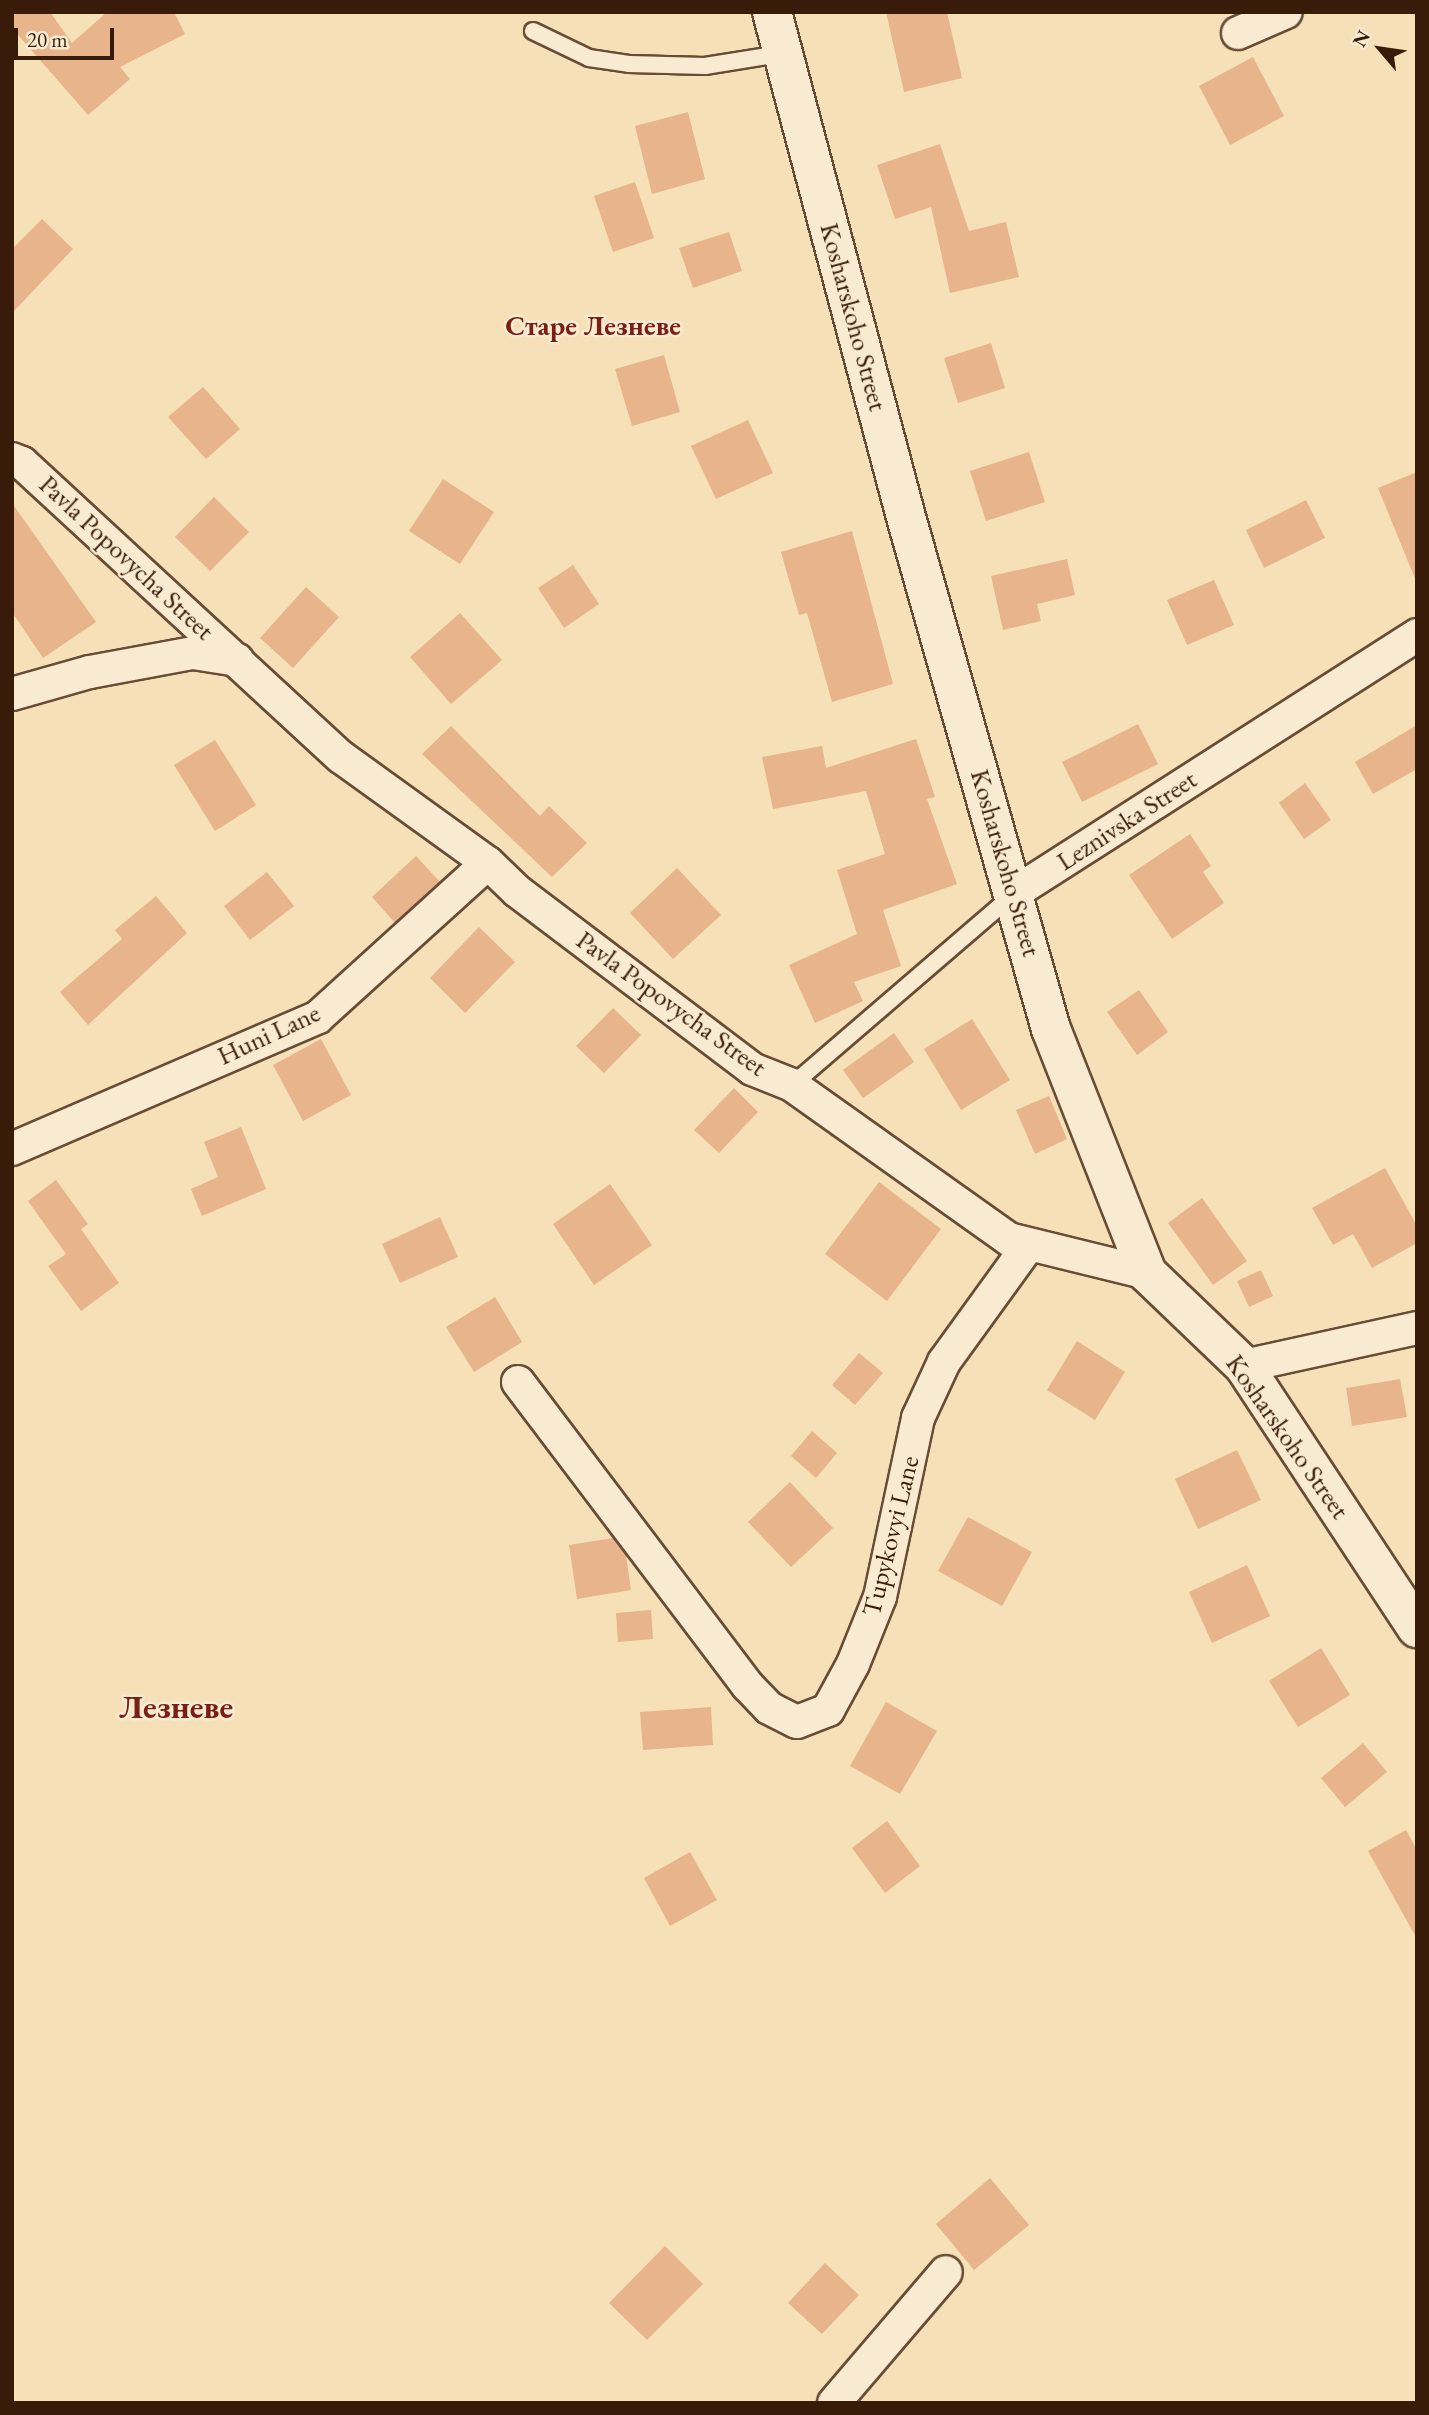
<!DOCTYPE html>
<html>
<head>
<meta charset="utf-8">
<style>
	body { margin:0 }
	#map { position:relative; width:1429px; height:2415px; overflow:hidden; background:#f5e0b8; font-family:"EB Garamond",serif }
	div>[style] { position:absolute }
	.building>* { inset:0; background:#e7b48b }
	.roads { filter:drop-shadow(2px 0 #684c35) drop-shadow(-2px 0 #684c35) drop-shadow(0 2px #684c35) drop-shadow(0 -2px #684c35) }
	.lane>* { height:16px; margin:-8px; padding:0 8px; transform-origin:8px; border-radius:8px; background:#f8ebd1 }
	.street>* { height:32px; margin:-16px; padding:0 16px; transform-origin:16px; border-radius:16px; background:#f8ebd1 }
	.secondary>* { height:38px; margin:-19px; padding:0 19px; transform-origin:19px; border-radius:19px; background:#f8ebd1 }
	span { translate:-50% -50%; white-space:nowrap; text-align:center; line-height:1.15; -webkit-text-stroke:5px #f8ebd1; paint-order:stroke }
	.street-label { font-size:26px; color:#391b09 }
	.neighbourhood-label { font-size:28px; color:#7a1f14; font-weight:700 }
	.district-label { font-size:33px; color:#7a1f14; font-weight:700 }
	.frame { position:absolute; inset:0; border:14px solid #391b09; pointer-events:none }
	.north { position:absolute; left:1345px; top:14px; width:70px; height:70px; -webkit-text-stroke:5px #f8ebd1; paint-order:stroke; rotate:299deg; font-size:19px; font-weight:700; line-height:28px; text-align:center; color:#391b09 }
	.north::after { content:''; display:block; margin:auto; width:24px; height:32px; background:#391b09; clip-path:polygon(50% 0,100% 100%,50% 72%,0 100%) }
	.scale { position:absolute; left:14px; top:28px; width:100px; height:32px; box-sizing:border-box; border:4px solid #391b09; border-top:0; padding-left:9px; font-size:21px; line-height:24px; white-space:nowrap; color:#391b09; -webkit-text-stroke:5px #f8ebd1; paint-order:stroke }
</style>
</head>
<body>
<div id="map">
	<div class="building">
		<i style="clip-path:polygon(12px 12px,50px 12px,72px 43px,107px 12px,174px 12px,185px 34px,120px 67px,130px 79px,88px 115px,12px 28px)"></i>
		<i style="clip-path:polygon(886px 12px,947px 12px,962px 78px,904px 92px)"></i>
		<i style="clip-path:polygon(1253px 57px,1284px 116px,1230px 145px,1199px 86px)"></i>
		<i style="clip-path:polygon(688px 112px,705px 179px,652px 194px,635px 126px)"></i>
		<i style="clip-path:polygon(940px 144px,969px 231px,1006px 222px,1019px 277px,950px 293px,931px 207px,895px 219px,877px 165px)"></i>
		<i style="clip-path:polygon(635px 182px,654px 238px,613px 252px,594px 196px)"></i>
		<i style="clip-path:polygon(42px 219px,73px 249px,12px 313px,12px 249px)"></i>
		<i style="clip-path:polygon(729px 232px,742px 271px,693px 288px,679px 248px)"></i>
		<i style="clip-path:polygon(991px 343px,1005px 388px,958px 403px,944px 358px)"></i>
		<i style="clip-path:polygon(664px 355px,680px 412px,632px 426px,615px 369px)"></i>
		<i style="clip-path:polygon(203px 387px,240px 429px,206px 459px,168px 417px)"></i>
		<i style="clip-path:polygon(748px 420px,773px 473px,716px 499px,691px 446px)"></i>
		<i style="clip-path:polygon(1029px 452px,1045px 502px,986px 521px,970px 471px)"></i>
		<i style="clip-path:polygon(1417px 472px,1417px 581px,1416px 581px,1378px 488px)"></i>
		<i style="clip-path:polygon(443px 479px,494px 512px,460px 564px,409px 531px)"></i>
		<i style="clip-path:polygon(214px 497px,249px 532px,210px 571px,175px 537px)"></i>
		<i style="clip-path:polygon(1306px 500px,1325px 538px,1264px 568px,1246px 530px)"></i>
		<i style="clip-path:polygon(12px 503px,96px 622px,43px 658px,12px 612px)"></i>
		<i style="clip-path:polygon(852px 531px,893px 684px,832px 702px,807px 613px,799px 615px,781px 552px)"></i>
		<i style="clip-path:polygon(1067px 559px,1075px 595px,1037px 604px,1041px 621px,1003px 630px,991px 576px)"></i>
		<i style="clip-path:polygon(573px 565px,599px 604px,564px 628px,538px 588px)"></i>
		<i style="clip-path:polygon(1214px 580px,1234px 625px,1187px 645px,1167px 600px)"></i>
		<i style="clip-path:polygon(306px 587px,339px 617px,293px 668px,260px 638px)"></i>
		<i style="clip-path:polygon(460px 613px,502px 660px,451px 704px,410px 657px)"></i>
		<i style="clip-path:polygon(1138px 724px,1158px 764px,1082px 802px,1062px 762px)"></i>
		<i style="clip-path:polygon(1417px 725px,1417px 769px,1373px 794px,1355px 762px)"></i>
		<i style="clip-path:polygon(451px 726px,540px 816px,549px 806px,587px 843px,552px 877px,422px 754px)"></i>
		<i style="clip-path:polygon(916px 739px,935px 797px,927px 799px,957px 884px,883px 910px,901px 966px,854px 982px,863px 1001px,815px 1023px,789px 965px,857px 934px,837px 870px,885px 854px,866px 791px,773px 809px,762px 757px,822px 746px,826px 768px)"></i>
		<i style="clip-path:polygon(215px 740px,256px 805px,215px 831px,174px 765px)"></i>
		<i style="clip-path:polygon(1305px 783px,1331px 820px,1304px 839px,1279px 803px)"></i>
		<i style="clip-path:polygon(1190px 834px,1211px 866px,1203px 872px,1224px 903px,1172px 939px,1129px 875px)"></i>
		<i style="clip-path:polygon(416px 856px,440px 882px,395px 923px,372px 897px)"></i>
		<i style="clip-path:polygon(677px 868px,721px 915px,673px 959px,630px 913px)"></i>
		<i style="clip-path:polygon(267px 872px,294px 906px,250px 940px,224px 906px)"></i>
		<i style="clip-path:polygon(156px 896px,187px 933px,88px 1025px,60px 992px,122px 939px,115px 930px)"></i>
		<i style="clip-path:polygon(479px 927px,515px 962px,465px 1013px,430px 978px)"></i>
		<i style="clip-path:polygon(1139px 990px,1168px 1032px,1137px 1055px,1107px 1012px)"></i>
		<i style="clip-path:polygon(613px 1008px,641px 1035px,604px 1073px,576px 1046px)"></i>
		<i style="clip-path:polygon(972px 1019px,1010px 1080px,961px 1110px,924px 1049px)"></i>
		<i style="clip-path:polygon(894px 1033px,914px 1062px,863px 1098px,843px 1070px)"></i>
		<i style="clip-path:polygon(321px 1039px,351px 1095px,303px 1121px,273px 1065px)"></i>
		<i style="clip-path:polygon(734px 1088px,758px 1112px,719px 1153px,694px 1130px)"></i>
		<i style="clip-path:polygon(1049px 1096px,1067px 1139px,1035px 1154px,1016px 1110px)"></i>
		<i style="clip-path:polygon(241px 1127px,266px 1189px,202px 1216px,191px 1189px,218px 1177px,204px 1142px)"></i>
		<i style="clip-path:polygon(1385px 1168px,1417px 1226px,1417px 1243px,1372px 1268px,1353px 1234px,1333px 1245px,1312px 1208px)"></i>
		<i style="clip-path:polygon(56px 1180px,88px 1224px,81px 1229px,119px 1283px,81px 1311px,48px 1266px,66px 1254px,28px 1201px)"></i>
		<i style="clip-path:polygon(879px 1182px,941px 1229px,887px 1301px,825px 1254px)"></i>
		<i style="clip-path:polygon(610px 1184px,652px 1245px,594px 1285px,553px 1224px)"></i>
		<i style="clip-path:polygon(1202px 1198px,1247px 1261px,1213px 1285px,1168px 1223px)"></i>
		<i style="clip-path:polygon(440px 1217px,458px 1257px,400px 1283px,382px 1244px)"></i>
		<i style="clip-path:polygon(1261px 1270px,1273px 1296px,1249px 1307px,1237px 1281px)"></i>
		<i style="clip-path:polygon(495px 1297px,522px 1342px,474px 1372px,446px 1327px)"></i>
		<i style="clip-path:polygon(1077px 1341px,1125px 1372px,1095px 1420px,1047px 1390px)"></i>
		<i style="clip-path:polygon(859px 1353px,883px 1373px,855px 1405px,832px 1385px)"></i>
		<i style="clip-path:polygon(1400px 1379px,1407px 1417px,1352px 1426px,1346px 1388px)"></i>
		<i style="clip-path:polygon(812px 1431px,837px 1453px,816px 1478px,791px 1456px)"></i>
		<i style="clip-path:polygon(1237px 1450px,1261px 1500px,1198px 1529px,1175px 1479px)"></i>
		<i style="clip-path:polygon(790px 1482px,833px 1528px,791px 1567px,748px 1522px)"></i>
		<i style="clip-path:polygon(968px 1517px,1032px 1552px,1002px 1606px,938px 1571px)"></i>
		<i style="clip-path:polygon(613px 1538px,626px 1555px,631px 1590px,577px 1599px,569px 1545px)"></i>
		<i style="clip-path:polygon(1247px 1565px,1270px 1616px,1212px 1643px,1189px 1592px)"></i>
		<i style="clip-path:polygon(651px 1610px,653px 1639px,618px 1642px,616px 1613px)"></i>
		<i style="clip-path:polygon(1321px 1648px,1350px 1695px,1298px 1727px,1269px 1681px)"></i>
		<i style="clip-path:polygon(886px 1702px,937px 1731px,900px 1794px,850px 1766px)"></i>
		<i style="clip-path:polygon(711px 1707px,713px 1745px,643px 1750px,640px 1712px)"></i>
		<i style="clip-path:polygon(1363px 1743px,1387px 1772px,1345px 1807px,1321px 1778px)"></i>
		<i style="clip-path:polygon(887px 1821px,920px 1866px,885px 1893px,852px 1848px)"></i>
		<i style="clip-path:polygon(1406px 1830px,1417px 1850px,1417px 1939px,1368px 1851px)"></i>
		<i style="clip-path:polygon(690px 1852px,717px 1900px,670px 1926px,644px 1878px)"></i>
		<i style="clip-path:polygon(990px 2178px,1029px 2225px,974px 2270px,936px 2224px)"></i>
		<i style="clip-path:polygon(665px 2246px,703px 2284px,647px 2340px,609px 2303px)"></i>
		<i style="clip-path:polygon(825px 2263px,859px 2295px,822px 2334px,788px 2303px)"></i>
	</div>
	<div class="roads">
		<div class="lane">
			<i style="left:533px;top:31px;width:62px;rotate:25.7deg"></i>
			<i style="left:589px;top:58px;width:40px;rotate:8.5deg"></i>
			<i style="left:629px;top:64px;width:76px;rotate:1.5deg"></i>
			<i style="left:705px;top:66px;width:81px;rotate:-9.2deg"></i>
			<i style="left:792px;top:1085px;width:291px;rotate:-40.7deg"></i>
		</div>
		<div class="street">
			<i style="left:1238px;top:33px;width:52px;rotate:-23.6deg"></i>
			<i style="left:12px;top:459px;width:11px;rotate:22deg"></i>
			<i style="left:22px;top:463px;width:434px;rotate:42.7deg"></i>
			<i style="left:341px;top:757px;width:181px;rotate:35.8deg"></i>
			<i style="left:488px;top:863px;width:40px;rotate:44deg"></i>
			<i style="left:517px;top:891px;width:295px;rotate:37.1deg"></i>
			<i style="left:752px;top:1069px;width:43px;rotate:21.8deg"></i>
			<i style="left:792px;top:1085px;width:266px;rotate:35.4deg"></i>
			<i style="left:1009px;top:1239px;width:142px;rotate:13.8deg"></i>
			<i style="left:12px;top:694px;width:81px;rotate:-15.8deg"></i>
			<i style="left:90px;top:672px;width:105px;rotate:-10.5deg"></i>
			<i style="left:193px;top:653px;width:45px;rotate:9deg"></i>
			<i style="left:1014px;top:893px;width:479px;rotate:-32.6deg"></i>
			<i style="left:12px;top:1149px;width:333px;rotate:-23.3deg"></i>
			<i style="left:318px;top:1017px;width:229px;rotate:-42.2deg"></i>
			<i style="left:1244px;top:1366px;width:177px;rotate:-12.4deg"></i>
			<i style="left:518px;top:1382px;width:381px;rotate:52.9deg"></i>
			<i style="left:748px;top:1686px;width:30px;rotate:46deg"></i>
			<i style="left:769px;top:1708px;width:31px;rotate:27deg"></i>
			<i style="left:797px;top:1722px;width:33px;rotate:-21deg"></i>
			<i style="left:828px;top:1710px;width:52px;rotate:-61.5deg"></i>
			<i style="left:853px;top:1664px;width:72px;rotate:-68.1deg"></i>
			<i style="left:880px;top:1597px;width:183px;rotate:-78deg"></i>
			<i style="left:918px;top:1418px;width:62px;rotate:-65.1deg"></i>
			<i style="left:944px;top:1362px;width:143px;rotate:-54.1deg"></i>
			<i style="left:834px;top:2403px;width:172px;rotate:-49.5deg"></i>
		</div>
		<div class="secondary">
			<i style="left:772px;top:12px;width:522px;rotate:75.14deg"></i>
			<i style="left:906px;top:517px;width:532px;rotate:74.19deg"></i>
			<i style="left:1051px;top:1029px;width:262px;rotate:68.5deg"></i>
			<i style="left:1147px;top:1273px;width:134px;rotate:43.8deg"></i>
			<i style="left:1244px;top:1366px;width:314px;rotate:56.6deg"></i>
		</div>
	</div>
	<div class="street-label">
		<span style="left:853px;top:317px;rotate:75deg">Kosharskoho Street</span>
		<span style="left:126px;top:558px;rotate:43deg">Pavla Popovycha Street</span>
		<span style="left:1127px;top:821px;rotate:-33deg">Leznivska Street</span>
		<span style="left:1005px;top:863px;rotate:74deg">Kosharskoho Street</span>
		<span style="left:671px;top:1004px;rotate:36deg">Pavla Popovycha Street</span>
		<span style="left:269px;top:1035px;rotate:-25deg">Huni Lane</span>
		<span style="left:1287px;top:1437px;rotate:55deg">Kosharskoho Street</span>
		<span style="left:891px;top:1536px;rotate:-76deg">Tupykovyi Lane</span>
	</div>
	<div class="neighbourhood-label">
		<span style="left:593px;top:325px">Старе Лезневе</span>
	</div>
	<div class="district-label">
		<span style="left:176px;top:1707px">Лезневе</span>
	</div>
	<div class="frame"></div>
	<div class="north">N</div>
	<div class="scale">20 m</div>
</div>
</body>
</html>
